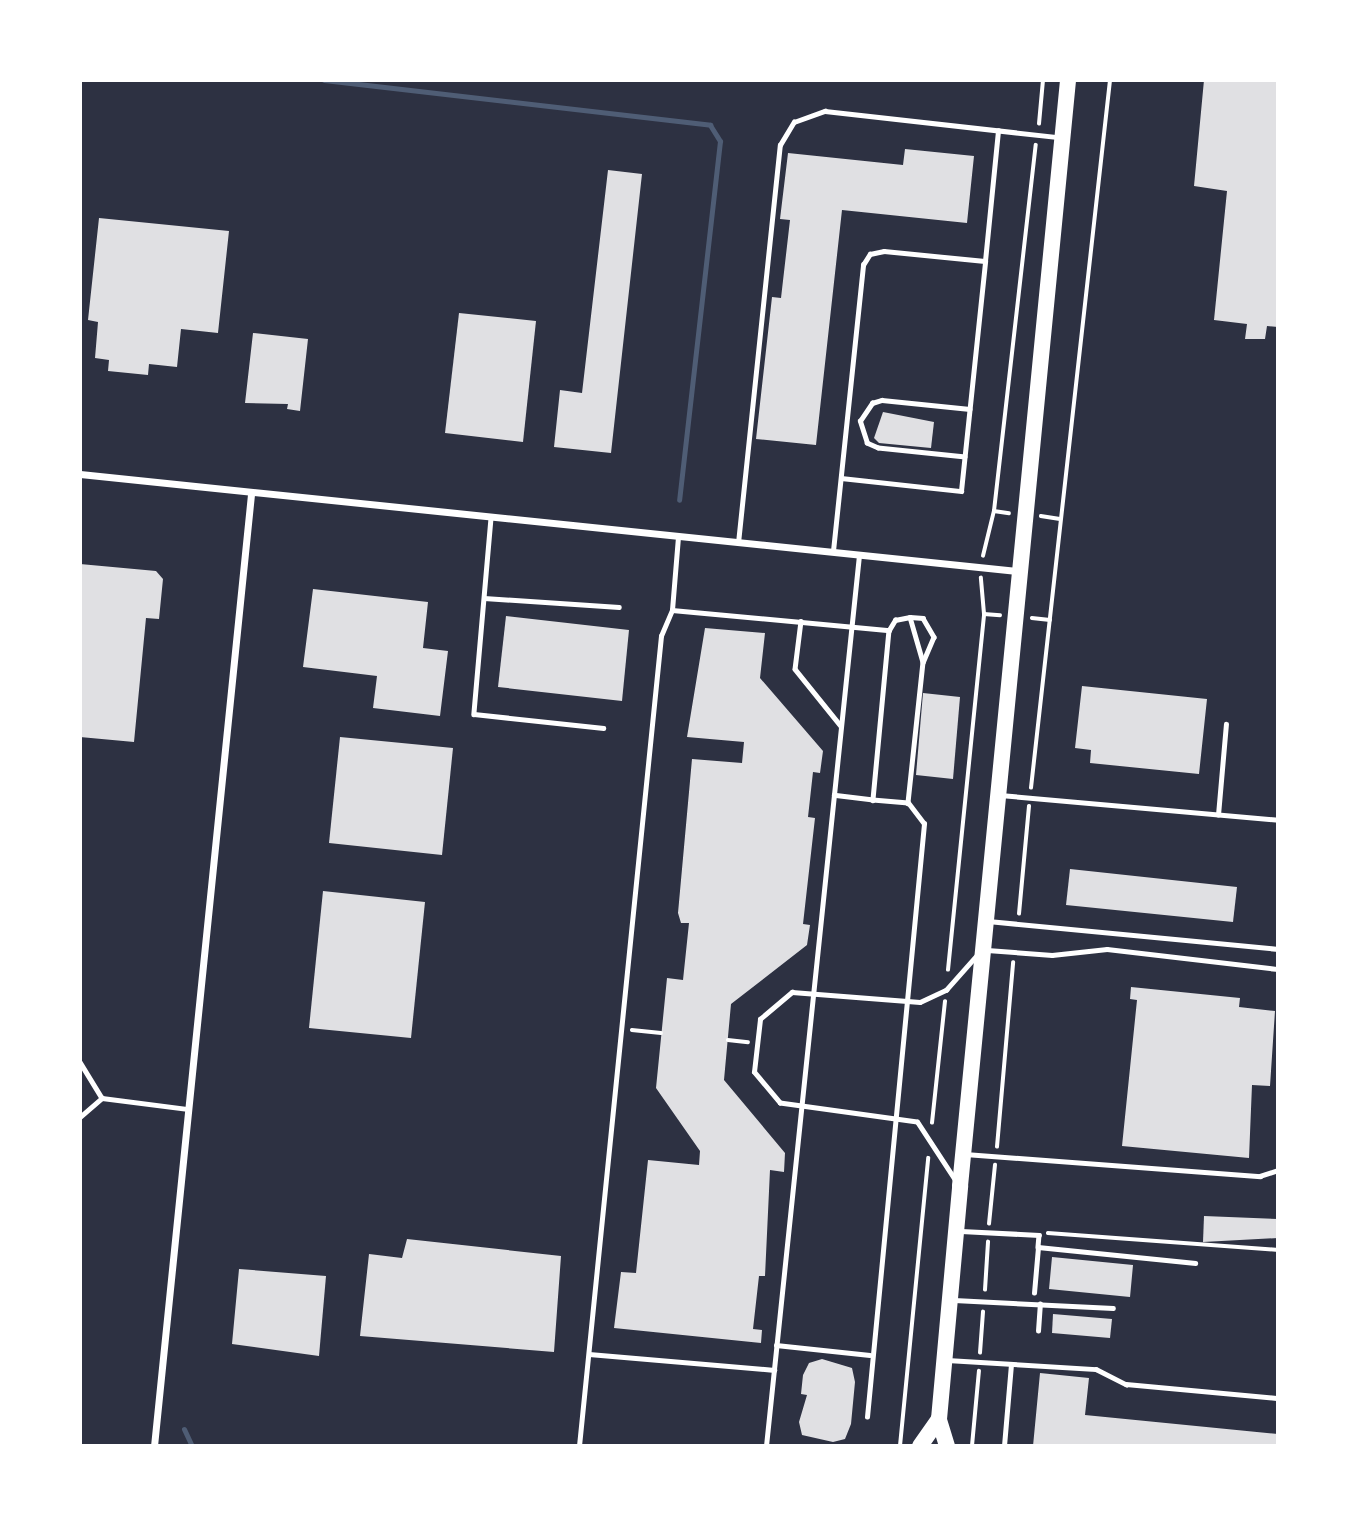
<!DOCTYPE html>
<html>
<head>
<meta charset="utf-8">
<style>
	body { margin:0 }
	#map { position:relative; width:1358px; height:1526px; overflow:hidden; background:#2d3142; font-family:Overpass,sans-serif }
	div>[style] { position:absolute }
	.stream>* { height:5px; margin:-2.5px; padding:0 2.5px; transform-origin:2.5px; border-radius:2.5px; background:#4f5d75 }
	.building>* { inset:0; background:#e0e0e3 }
	.path>* { height:3.5px; margin:-1.75px; padding:0 1.75px; transform-origin:1.75px; border-radius:1.75px; background:#fff }
	.service>* { height:4.5px; margin:-2.25px; padding:0 2.25px; transform-origin:2.25px; border-radius:2.25px; background:#fff }
	.minor>* { height:7px; margin:-3.5px; padding:0 3.5px; transform-origin:3.5px; border-radius:3.5px; background:#fff }
	.primary>* { height:16px; margin:-8px; padding:0 8px; transform-origin:8px; border-radius:8px; background:#fff }
	span { translate:-50% -50%; white-space:nowrap; text-align:center; line-height:1.15; -webkit-text-stroke:6px #fff; paint-order:stroke }
	.frame { position:absolute; inset:0; border:82px solid #fff; pointer-events:none }
</style>
</head>
<body>
<div id="map">
	<div class="stream">
		<i style="left:324px;top:80px;width:389px;rotate:6.6deg"></i>
		<i style="left:710px;top:125px;width:19px;rotate:58deg"></i>
		<i style="left:720px;top:141px;width:361px;rotate:96.5deg"></i>
		<i style="left:184px;top:1429px;width:19px;rotate:65deg"></i>
	</div>
	<div class="building">
		<i style="clip-path:polygon(1204px 80px,1278px 80px,1278px 327px,1267px 326px,1265px 339px,1245px 339px,1247px 324px,1214px 320px,1227px 191px,1194px 186px)"></i>
		<i style="clip-path:polygon(905px 149px,974px 156px,967px 223px,842px 210px,816px 445px,756px 439px,772px 297px,781px 298px,790px 220px,780px 219px,788px 153px,903px 165px)"></i>
		<i style="clip-path:polygon(608px 170px,642px 174px,611px 453px,554px 447px,560px 390px,582px 393px)"></i>
		<i style="clip-path:polygon(99px 218px,229px 231px,218px 333px,181px 329px,177px 367px,149px 364px,148px 375px,108px 371px,109px 360px,95px 358px,98px 322px,88px 320px)"></i>
		<i style="clip-path:polygon(459px 313px,536px 321px,523px 442px,445px 433px)"></i>
		<i style="clip-path:polygon(253px 333px,308px 339px,300px 411px,287px 409px,288px 404px,245px 403px)"></i>
		<i style="clip-path:polygon(883px 412px,934px 422px,931px 448px,879px 443px,874px 438px)"></i>
		<i style="clip-path:polygon(80px 564px,156px 571px,163px 579px,159px 619px,146px 618px,134px 742px,80px 737px)"></i>
		<i style="clip-path:polygon(313px 589px,428px 602px,423px 648px,448px 651px,440px 716px,373px 708px,377px 676px,303px 667px)"></i>
		<i style="clip-path:polygon(506px 616px,629px 630px,622px 701px,498px 687px)"></i>
		<i style="clip-path:polygon(705px 628px,765px 633px,760px 678px,823px 751px,820px 773px,813px 772px,808px 817px,815px 818px,803px 924px,810px 925px,807px 945px,731px 1004px,724px 1080px,785px 1153px,784px 1172px,770px 1170px,765px 1276px,759px 1276px,753px 1329px,762px 1330px,761px 1343px,614px 1328px,621px 1272px,636px 1273px,648px 1160px,699px 1165px,700px 1151px,656px 1088px,667px 978px,683px 980px,689px 923px,681px 923px,678px 913px,692px 759px,742px 763px,744px 742px,687px 737px)"></i>
		<i style="clip-path:polygon(1082px 686px,1207px 699px,1199px 774px,1090px 763px,1091px 750px,1075px 748px)"></i>
		<i style="clip-path:polygon(923px 693px,960px 697px,953px 779px,916px 775px)"></i>
		<i style="clip-path:polygon(340px 737px,453px 748px,442px 855px,329px 843px)"></i>
		<i style="clip-path:polygon(1070px 869px,1237px 887px,1233px 922px,1066px 905px)"></i>
		<i style="clip-path:polygon(323px 891px,425px 902px,411px 1038px,309px 1028px)"></i>
		<i style="clip-path:polygon(1131px 987px,1240px 998px,1239px 1007px,1275px 1011px,1270px 1086px,1252px 1085px,1249px 1158px,1122px 1146px,1137px 1000px,1130px 999px)"></i>
		<i style="clip-path:polygon(1204px 1216px,1278px 1219px,1278px 1238px,1203px 1242px)"></i>
		<i style="clip-path:polygon(407px 1239px,561px 1256px,554px 1352px,360px 1336px,369px 1254px,402px 1258px)"></i>
		<i style="clip-path:polygon(1052px 1257px,1133px 1265px,1130px 1297px,1049px 1289px)"></i>
		<i style="clip-path:polygon(239px 1269px,326px 1276px,319px 1356px,232px 1344px)"></i>
		<i style="clip-path:polygon(1053px 1314px,1112px 1319px,1110px 1338px,1052px 1333px)"></i>
		<i style="clip-path:polygon(822px 1359px,852px 1368px,855px 1382px,851px 1424px,845px 1439px,833px 1442px,802px 1435px,799px 1422px,807px 1395px,801px 1394px,803px 1375px,809px 1363px)"></i>
		<i style="clip-path:polygon(1040px 1373px,1089px 1378px,1085px 1415px,1278px 1434px,1278px 1446px,1033px 1446px)"></i>
	</div>
	<div class="path">
		<i style="left:1039px;top:124px;width:44px;rotate:-84.8deg"></i>
		<i style="left:994px;top:511px;width:15px;rotate:8deg"></i>
		<i style="left:1041px;top:516px;width:19px;rotate:9deg"></i>
		<i style="left:983px;top:556px;width:46px;rotate:-76.3deg"></i>
		<i style="left:994px;top:511px;width:368px;rotate:-83.5deg"></i>
		<i style="left:984px;top:614px;width:16px;rotate:4deg"></i>
		<i style="left:1032px;top:618px;width:18px;rotate:6deg"></i>
		<i style="left:1031px;top:788px;width:712px;rotate:-83.63deg"></i>
		<i style="left:1019px;top:914px;width:108px;rotate:-84.7deg"></i>
		<i style="left:948px;top:970px;width:358px;rotate:-84.2deg"></i>
		<i style="left:984px;top:614px;width:36px;rotate:-95deg"></i>
		<i style="left:632px;top:1030px;width:29px;rotate:6deg"></i>
		<i style="left:728px;top:1040px;width:20px;rotate:6deg"></i>
		<i style="left:932px;top:1123px;width:122px;rotate:-83.9deg"></i>
		<i style="left:997px;top:1147px;width:185px;rotate:-85deg"></i>
		<i style="left:989px;top:1224px;width:59px;rotate:-84.2deg"></i>
		<i style="left:1048px;top:1233px;width:231px;rotate:4.2deg"></i>
		<i style="left:985px;top:1290px;width:48px;rotate:-86.4deg"></i>
		<i style="left:980px;top:1353px;width:41px;rotate:-85.8deg"></i>
		<i style="left:900px;top:1446px;width:289px;rotate:-84.4deg"></i>
		<i style="left:972px;top:1446px;width:75px;rotate:-84.7deg"></i>
	</div>
	<div class="service">
		<i style="left:965px;top:457px;width:87px;rotate:-174.1deg"></i>
		<i style="left:878px;top:448px;width:12px;rotate:-156deg"></i>
		<i style="left:867px;top:443px;width:23px;rotate:-108deg"></i>
		<i style="left:860px;top:421px;width:22px;rotate:-56deg"></i>
		<i style="left:872px;top:403px;width:10px;rotate:-17deg"></i>
		<i style="left:882px;top:400px;width:88px;rotate:5.8deg"></i>
		<i style="left:841px;top:478px;width:121px;rotate:6.2deg"></i>
		<i style="left:961px;top:491px;width:231px;rotate:-84deg"></i>
		<i style="left:491px;top:518px;width:197px;rotate:95deg"></i>
		<i style="left:474px;top:714px;width:130px;rotate:6.2deg"></i>
		<i style="left:738px;top:543px;width:400px;rotate:-84deg"></i>
		<i style="left:780px;top:145px;width:27px;rotate:-59deg"></i>
		<i style="left:794px;top:122px;width:33px;rotate:-20deg"></i>
		<i style="left:825px;top:111px;width:234px;rotate:6.4deg"></i>
		<i style="left:833px;top:551px;width:288px;rotate:-84deg"></i>
		<i style="left:863px;top:265px;width:13px;rotate:-58deg"></i>
		<i style="left:870px;top:254px;width:14px;rotate:-12deg"></i>
		<i style="left:884px;top:251px;width:101px;rotate:5.7deg"></i>
		<i style="left:985px;top:261px;width:131px;rotate:-84.3deg"></i>
		<i style="left:484px;top:598px;width:135px;rotate:3.8deg"></i>
		<i style="left:672px;top:610px;width:218px;rotate:5.3deg"></i>
		<i style="left:889px;top:630px;width:171px;rotate:95.4deg"></i>
		<i style="left:873px;top:800px;width:39px;rotate:-173deg"></i>
		<i style="left:910px;top:617px;width:13px;rotate:4deg"></i>
		<i style="left:923px;top:618px;width:22px;rotate:60deg"></i>
		<i style="left:934px;top:637px;width:26px;rotate:113deg"></i>
		<i style="left:801px;top:621px;width:48px;rotate:97.1deg"></i>
		<i style="left:795px;top:669px;width:73px;rotate:51.1deg"></i>
		<i style="left:889px;top:630px;width:12px;rotate:-59deg"></i>
		<i style="left:895px;top:620px;width:15px;rotate:-11deg"></i>
		<i style="left:910px;top:617px;width:47px;rotate:73.9deg"></i>
		<i style="left:923px;top:662px;width:142px;rotate:96.1deg"></i>
		<i style="left:1000px;top:795px;width:279px;rotate:5.1deg"></i>
		<i style="left:1218px;top:815px;width:91px;rotate:-85deg"></i>
		<i style="left:988px;top:921px;width:291px;rotate:5.5deg"></i>
		<i style="left:987px;top:950px;width:65px;rotate:4.4deg"></i>
		<i style="left:1052px;top:955px;width:55px;rotate:-6.2deg"></i>
		<i style="left:1107px;top:949px;width:172px;rotate:6.7deg"></i>
		<i style="left:80px;top:1062px;width:42px;rotate:58.6deg"></i>
		<i style="left:102px;top:1098px;width:87px;rotate:7.3deg"></i>
		<i style="left:80px;top:1117px;width:29px;rotate:-41deg"></i>
		<i style="left:965px;top:1154px;width:296px;rotate:4.3deg"></i>
		<i style="left:1260px;top:1176px;width:19px;rotate:-18deg"></i>
		<i style="left:955px;top:1180px;width:69px;rotate:-123.2deg"></i>
		<i style="left:917px;top:1122px;width:138px;rotate:-172.1deg"></i>
		<i style="left:780px;top:1103px;width:40px;rotate:-130deg"></i>
		<i style="left:754px;top:1072px;width:53px;rotate:-83.5deg"></i>
		<i style="left:760px;top:1019px;width:42px;rotate:-40.2deg"></i>
		<i style="left:792px;top:992px;width:128px;rotate:4.5deg"></i>
		<i style="left:920px;top:1002px;width:29px;rotate:-25deg"></i>
		<i style="left:946px;top:990px;width:47px;rotate:-48.5deg"></i>
		<i style="left:961px;top:1231px;width:78px;rotate:2.9deg"></i>
		<i style="left:1039px;top:1235px;width:12px;rotate:95deg"></i>
		<i style="left:1038px;top:1247px;width:158px;rotate:5.8deg"></i>
		<i style="left:1034px;top:1293px;width:46px;rotate:-85deg"></i>
		<i style="left:954px;top:1300px;width:159px;rotate:2.9deg"></i>
		<i style="left:1038px;top:1331px;width:27px;rotate:-86deg"></i>
		<i style="left:776px;top:1345px;width:94px;rotate:6.1deg"></i>
		<i style="left:589px;top:1354px;width:186px;rotate:4.9deg"></i>
		<i style="left:947px;top:1360px;width:149px;rotate:3.5deg"></i>
		<i style="left:1096px;top:1369px;width:34px;rotate:27deg"></i>
		<i style="left:1126px;top:1384px;width:153px;rotate:5.3deg"></i>
		<i style="left:867px;top:1417px;width:596px;rotate:-84.51deg"></i>
		<i style="left:924px;top:824px;width:26px;rotate:-127deg"></i>
		<i style="left:908px;top:803px;width:35px;rotate:-175deg"></i>
		<i style="left:579px;top:1446px;width:814px;rotate:-84.22deg"></i>
		<i style="left:661px;top:636px;width:28px;rotate:-67deg"></i>
		<i style="left:672px;top:610px;width:73px;rotate:-85.3deg"></i>
		<i style="left:766px;top:1446px;width:896px;rotate:-84.04deg"></i>
		<i style="left:1004px;top:1446px;width:81px;rotate:-85.1deg"></i>
	</div>
	<div class="minor">
		<i style="left:80px;top:474px;width:942px;rotate:5.91deg"></i>
		<i style="left:154px;top:1446px;width:957px;rotate:-84.18deg"></i>
	</div>
	<div class="primary">
		<i style="left:920px;top:1446px;width:33px;rotate:-55deg"></i>
		<i style="left:947px;top:1446px;width:28px;rotate:-107deg"></i>
		<i style="left:939px;top:1419px;width:234px;rotate:-84.8deg"></i>
		<i style="left:960px;top:1186px;width:1111px;rotate:-84.42deg"></i>
	</div>
	<div class="frame"></div>
</div>
</body>
</html>
